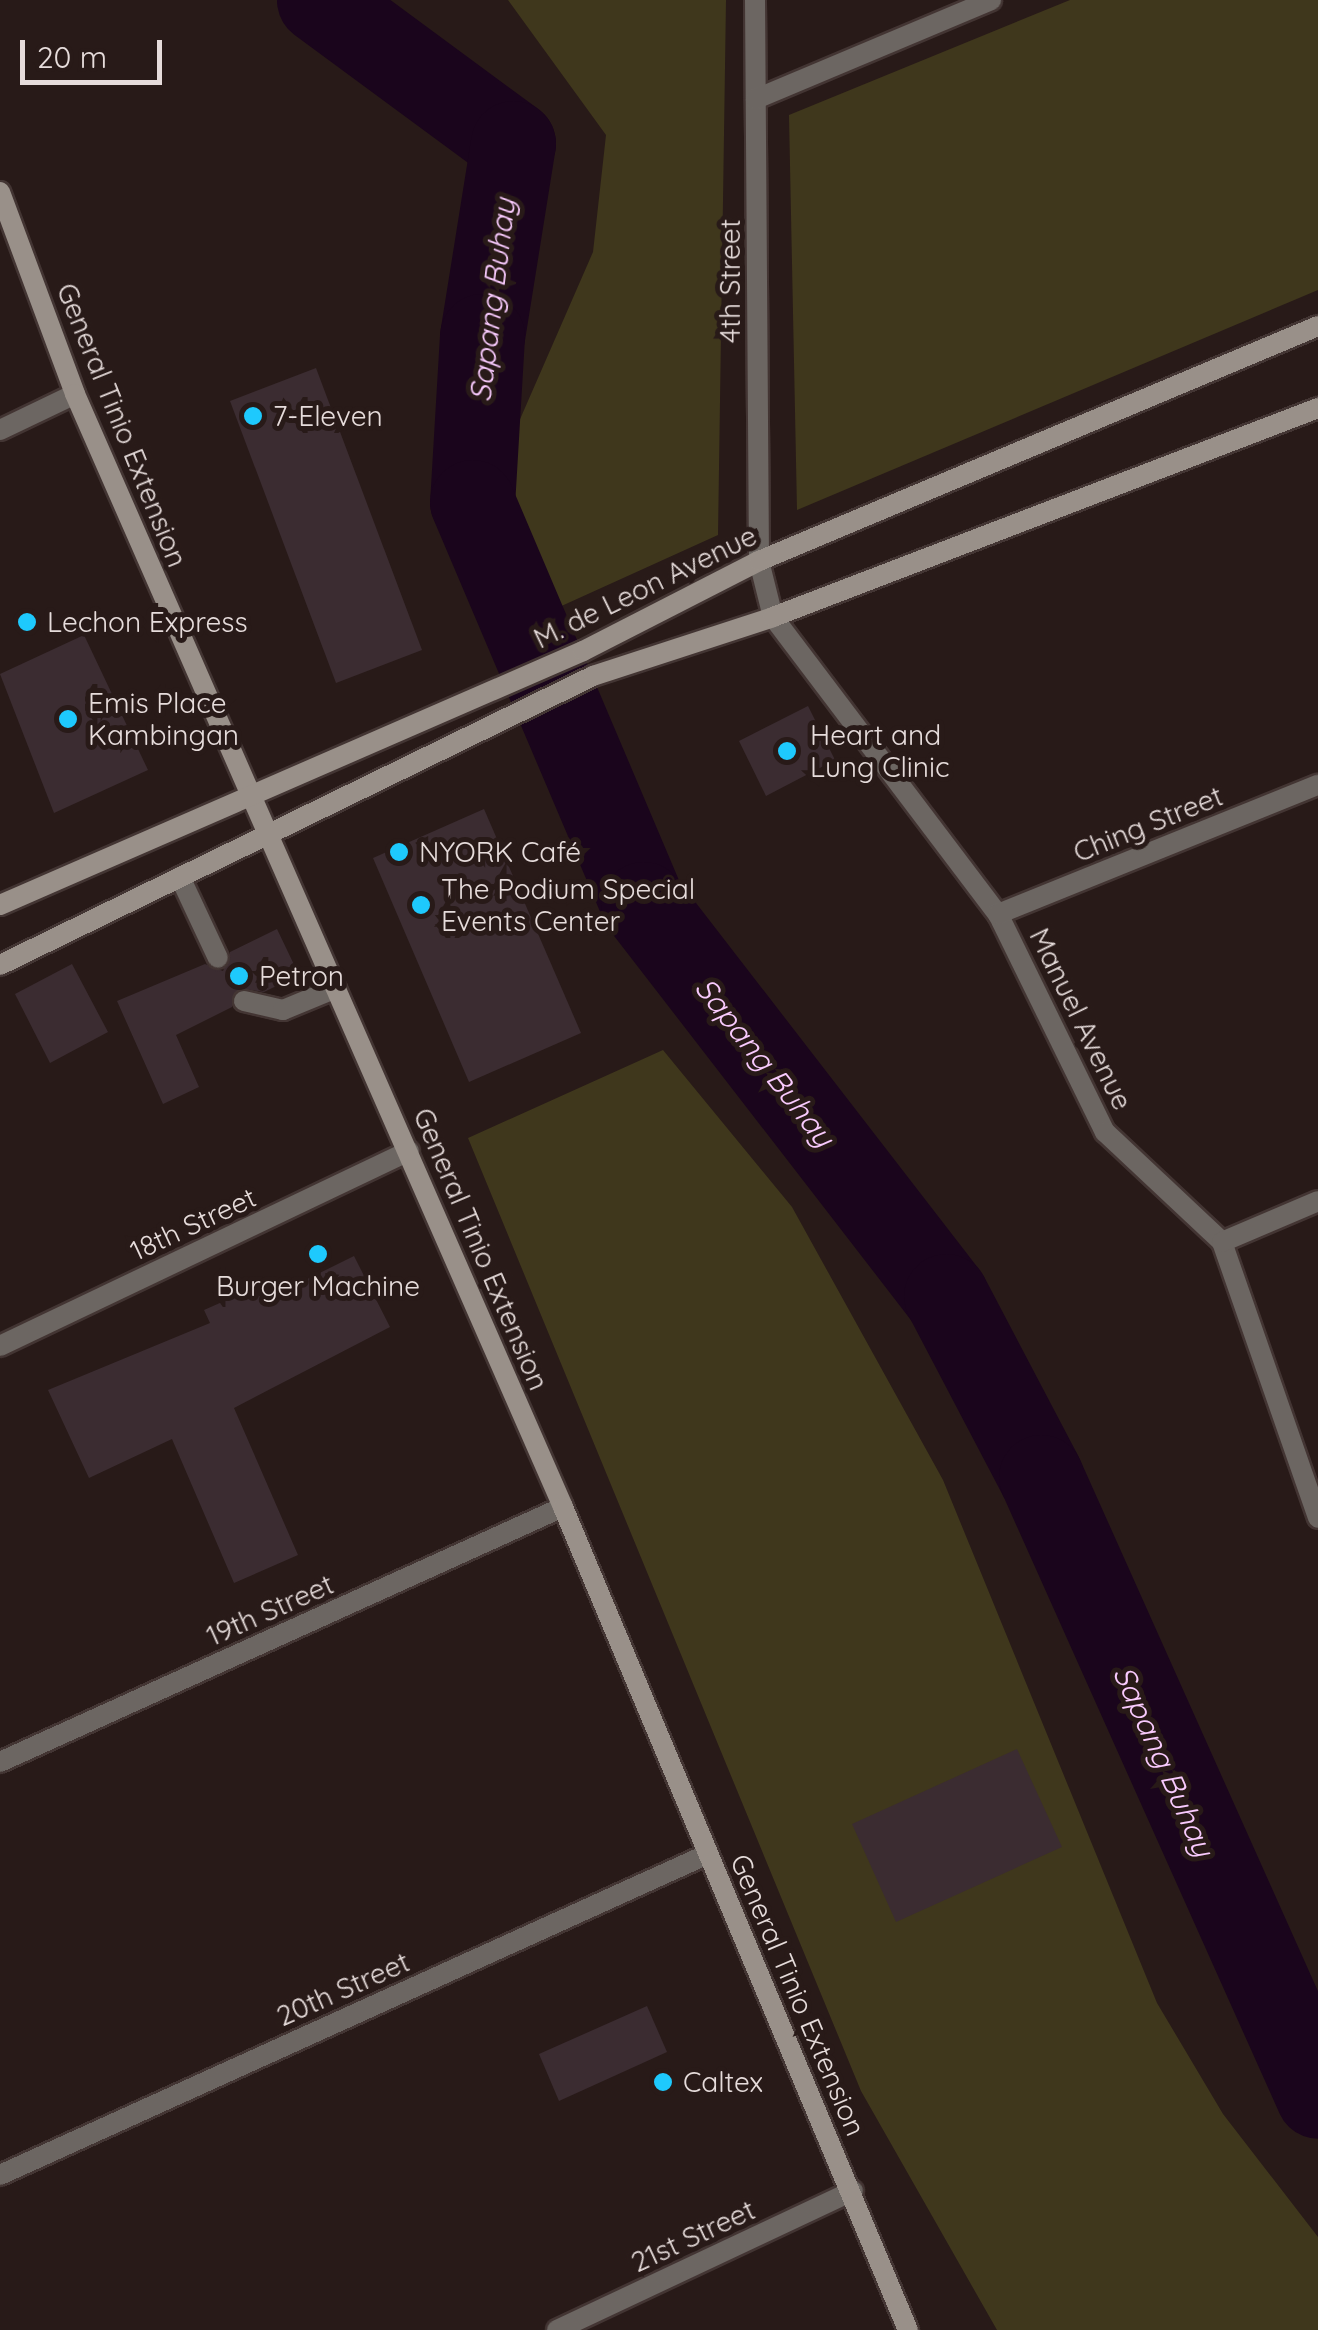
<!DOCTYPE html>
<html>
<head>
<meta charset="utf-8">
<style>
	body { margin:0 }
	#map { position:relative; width:1318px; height:2330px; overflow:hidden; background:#281a18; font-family:Quicksand,sans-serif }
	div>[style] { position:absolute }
	.green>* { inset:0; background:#3f371c }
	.river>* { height:85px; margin:-42.5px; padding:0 42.5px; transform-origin:42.5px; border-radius:42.5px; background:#1a051c }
	.building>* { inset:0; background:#3b2c31 }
	.roads { filter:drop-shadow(2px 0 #433533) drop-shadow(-2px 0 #433533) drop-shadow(0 2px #433533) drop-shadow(0 -2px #433533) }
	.lane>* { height:20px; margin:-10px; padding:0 10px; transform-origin:10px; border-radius:10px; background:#6c6662 }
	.street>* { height:20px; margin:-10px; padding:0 10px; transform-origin:10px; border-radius:10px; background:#6c6662 }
	.secondary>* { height:20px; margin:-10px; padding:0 10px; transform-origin:10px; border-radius:10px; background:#999089 }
	.dots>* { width:28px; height:28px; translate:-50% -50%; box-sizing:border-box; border:5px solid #281a18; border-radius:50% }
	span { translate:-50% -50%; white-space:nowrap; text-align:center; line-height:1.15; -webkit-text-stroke:10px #281a18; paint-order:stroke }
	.street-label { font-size:28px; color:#e6dcdb }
	.poi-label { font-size:28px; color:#e6dcdb }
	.left { translate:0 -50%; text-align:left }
	.water-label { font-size:30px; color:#f9cbfe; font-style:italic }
	.scale { position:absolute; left:20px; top:40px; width:142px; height:45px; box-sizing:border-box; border:5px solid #e6dcdb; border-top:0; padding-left:12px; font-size:30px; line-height:35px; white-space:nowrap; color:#e6dcdb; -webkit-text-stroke:8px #281a18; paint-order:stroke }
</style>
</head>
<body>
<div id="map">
	<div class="green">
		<i style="clip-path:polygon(508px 0,726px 0,718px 535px,524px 623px,486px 497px,593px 252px,606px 135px)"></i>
		<i style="clip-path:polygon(1070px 0,1318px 0,1318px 290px,797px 510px,789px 115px)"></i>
		<i style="clip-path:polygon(663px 1050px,792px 1207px,943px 1480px,1157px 2003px,1223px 2114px,1318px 2237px,1318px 2330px,997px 2330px,861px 2091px,468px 1138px)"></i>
	</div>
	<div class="river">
		<i style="left:319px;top:0;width:241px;rotate:36.4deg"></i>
		<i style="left:513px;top:143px;width:195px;rotate:99.1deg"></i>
		<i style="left:482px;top:336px;width:166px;rotate:93.4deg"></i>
		<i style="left:472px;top:502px;width:437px;rotate:67deg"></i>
		<i style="left:643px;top:904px;width:495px;rotate:52.3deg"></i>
		<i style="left:946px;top:1296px;width:204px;rotate:62.3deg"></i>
		<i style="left:1041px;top:1477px;width:678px;rotate:65.89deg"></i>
	</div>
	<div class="building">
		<i style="clip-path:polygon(316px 368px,422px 650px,336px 683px,230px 401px)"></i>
		<i style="clip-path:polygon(84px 635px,148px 770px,54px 813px,0 674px)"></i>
		<i style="clip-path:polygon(808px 706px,835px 760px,766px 796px,739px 741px)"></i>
		<i style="clip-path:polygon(484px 809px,581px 1033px,469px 1082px,373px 858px)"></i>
		<i style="clip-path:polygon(277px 929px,299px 975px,264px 992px,239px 988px,232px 1007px,176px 1035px,199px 1087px,163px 1104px,117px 1001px,205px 964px,223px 971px,230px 952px)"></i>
		<i style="clip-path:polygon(72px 964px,108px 1032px,50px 1063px,15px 994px)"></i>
		<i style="clip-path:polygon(354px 1256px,390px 1327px,234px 1408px,298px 1555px,234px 1583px,172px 1439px,89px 1478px,48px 1390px,210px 1323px,204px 1310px,263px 1284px,269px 1298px)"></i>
		<i style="clip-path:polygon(1017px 1749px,1062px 1847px,896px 1922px,852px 1824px)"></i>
		<i style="clip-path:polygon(647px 2006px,667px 2052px,559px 2101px,539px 2054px)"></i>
	</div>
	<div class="roads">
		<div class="lane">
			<i style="left:180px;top:877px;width:89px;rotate:64.9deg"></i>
			<i style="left:244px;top:1001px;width:40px;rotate:13deg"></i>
			<i style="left:283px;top:1010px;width:57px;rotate:-22.5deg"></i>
		</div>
		<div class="street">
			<i style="left:755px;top:0;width:561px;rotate:89.59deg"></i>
			<i style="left:759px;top:561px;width:58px;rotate:76deg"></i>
			<i style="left:773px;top:617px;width:373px;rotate:52.9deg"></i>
			<i style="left:998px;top:914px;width:243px;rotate:63.9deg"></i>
			<i style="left:1105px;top:1132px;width:161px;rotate:43.2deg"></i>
			<i style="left:1222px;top:1242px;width:292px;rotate:70.8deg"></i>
			<i style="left:756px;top:99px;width:255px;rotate:-22.8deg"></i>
			<i style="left:0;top:430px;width:83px;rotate:-25.6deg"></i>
			<i style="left:998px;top:914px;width:345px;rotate:-22deg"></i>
			<i style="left:1222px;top:1242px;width:104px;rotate:-23.1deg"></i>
			<i style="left:0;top:1346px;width:453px;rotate:-25.5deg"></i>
			<i style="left:0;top:1762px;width:618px;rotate:-24.37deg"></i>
			<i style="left:0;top:2175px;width:777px;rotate:-24.39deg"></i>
			<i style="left:557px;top:2330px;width:327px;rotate:-25.2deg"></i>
		</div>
		<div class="secondary">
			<i style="left:0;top:192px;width:215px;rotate:69.6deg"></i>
			<i style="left:75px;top:394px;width:1215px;rotate:66.32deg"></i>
			<i style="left:563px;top:1507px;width:892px;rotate:67.26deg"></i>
			<i style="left:0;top:905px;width:636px;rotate:-23.54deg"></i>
			<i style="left:583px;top:651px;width:198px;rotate:-27.1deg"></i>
			<i style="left:759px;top:561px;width:606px;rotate:-22.8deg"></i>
			<i style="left:0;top:965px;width:660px;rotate:-25.98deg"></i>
			<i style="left:593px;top:676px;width:189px;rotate:-18.1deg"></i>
			<i style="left:773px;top:617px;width:584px;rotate:-20.98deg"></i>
		</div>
	</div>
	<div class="dots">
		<i style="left:253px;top:416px;background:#1ec9fd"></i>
		<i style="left:27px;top:622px;background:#1ec9fd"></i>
		<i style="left:68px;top:719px;background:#1ec9fd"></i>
		<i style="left:787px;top:751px;background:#1ec9fd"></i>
		<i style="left:399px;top:852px;background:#1ec9fd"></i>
		<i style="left:421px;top:905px;background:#1ec9fd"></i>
		<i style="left:239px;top:976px;background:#1ec9fd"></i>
		<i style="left:318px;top:1254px;background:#1ec9fd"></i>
		<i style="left:663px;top:2082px;background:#1ec9fd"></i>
	</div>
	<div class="street-label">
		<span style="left:730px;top:281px;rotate:-90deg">4th Street</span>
		<span style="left:122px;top:425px;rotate:68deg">General Tinio Extension</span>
		<span style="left:645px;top:587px;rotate:-26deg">M. de Leon Avenue</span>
		<span style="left:1148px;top:824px;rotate:-22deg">Ching Street</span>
		<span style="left:1081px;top:1019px;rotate:64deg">Manuel Avenue</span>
		<span style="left:193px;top:1224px;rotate:-25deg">18th Street</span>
		<span style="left:481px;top:1249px;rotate:67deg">General Tinio Extension</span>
		<span style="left:270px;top:1610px;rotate:-24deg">19th Street</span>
		<span style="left:343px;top:1989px;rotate:-24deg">20th Street</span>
		<span style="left:798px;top:1995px;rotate:67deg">General Tinio Extension</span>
		<span style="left:693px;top:2236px;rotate:-25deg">21st Street</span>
	</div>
	<div class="poi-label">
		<span class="left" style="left:273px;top:416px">7-Eleven</span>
		<span class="left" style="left:47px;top:622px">Lechon Express</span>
		<span class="left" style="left:88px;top:719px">Emis Place<br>Kambingan</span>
		<span class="left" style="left:810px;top:751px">Heart and<br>Lung Clinic</span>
		<span class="left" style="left:419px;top:852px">NYORK Café</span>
		<span class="left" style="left:441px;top:905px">The Podium Special<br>Events Center</span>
		<span class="left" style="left:259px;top:976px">Petron</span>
		<span style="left:318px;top:1286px">Burger Machine</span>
		<span class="left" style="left:683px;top:2082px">Caltex</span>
	</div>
	<div class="water-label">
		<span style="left:492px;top:300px;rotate:-83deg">Sapang Buhay</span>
		<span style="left:765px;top:1062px;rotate:52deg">Sapang Buhay</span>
		<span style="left:1164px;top:1761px;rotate:66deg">Sapang Buhay</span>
	</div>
	<div class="scale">20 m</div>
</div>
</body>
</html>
